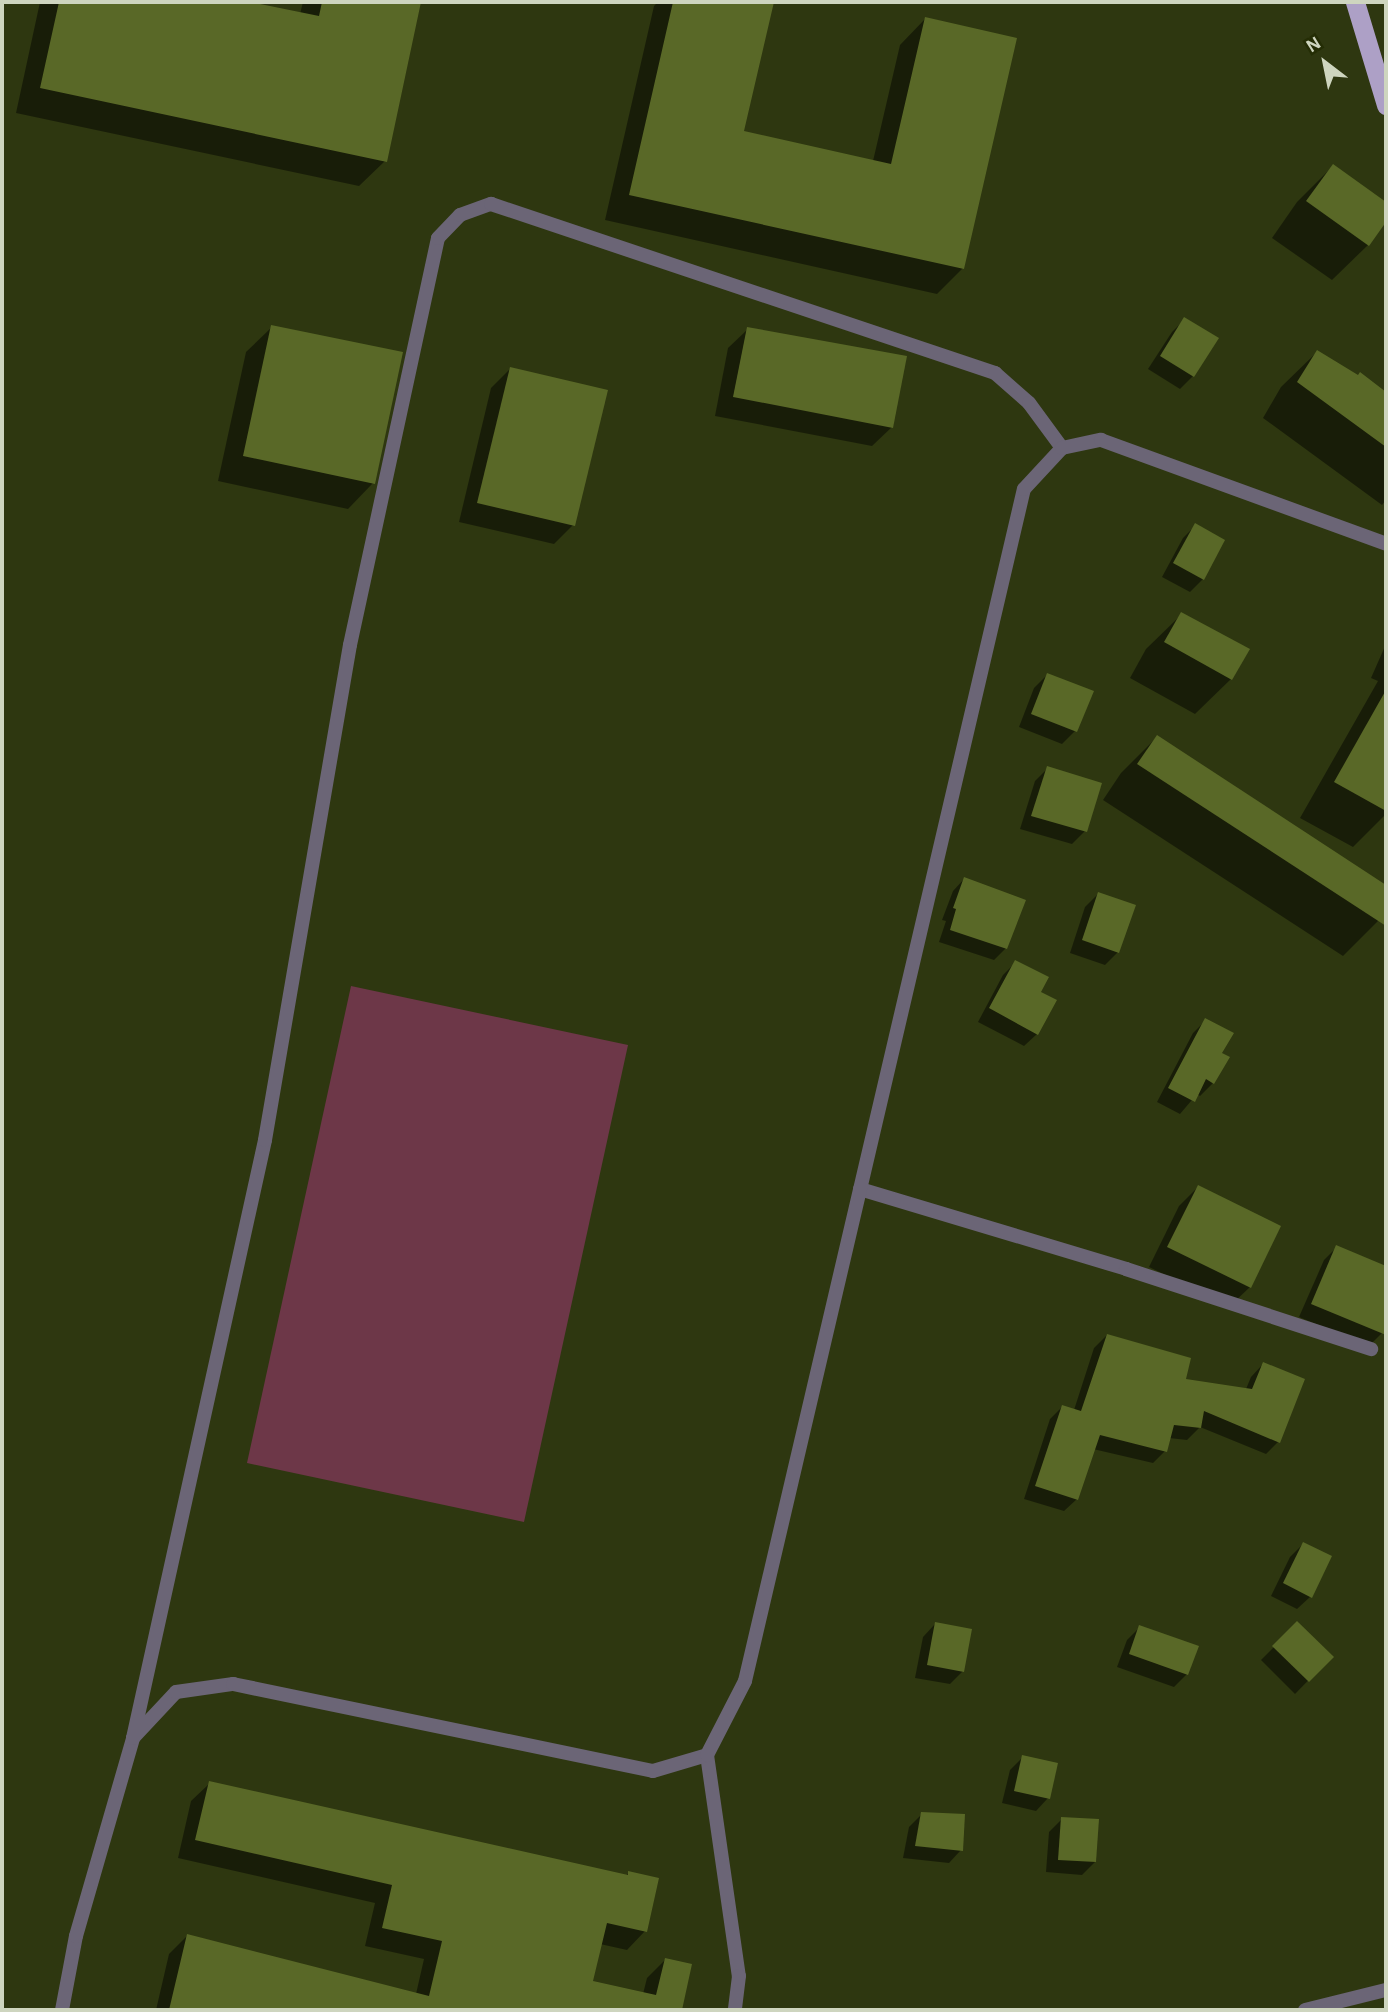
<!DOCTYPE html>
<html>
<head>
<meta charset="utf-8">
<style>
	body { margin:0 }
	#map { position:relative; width:1388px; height:2012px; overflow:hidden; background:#2e3710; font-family:"Alegreya Sans",sans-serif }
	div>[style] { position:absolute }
	.green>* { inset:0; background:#6d3748 }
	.shadow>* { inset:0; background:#0007 }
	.building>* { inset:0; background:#596827 }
	.service>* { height:14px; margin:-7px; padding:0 7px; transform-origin:7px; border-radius:7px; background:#6b6576 }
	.minor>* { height:14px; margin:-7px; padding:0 7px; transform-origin:7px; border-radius:7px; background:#6b6576 }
	.tertiary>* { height:14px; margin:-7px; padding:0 7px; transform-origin:7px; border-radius:7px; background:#6b6576 }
	.trunk>* { height:19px; margin:-9.5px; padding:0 9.5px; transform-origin:9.5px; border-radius:9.5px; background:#ada0c6 }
	span { translate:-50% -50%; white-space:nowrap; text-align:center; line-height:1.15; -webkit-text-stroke:6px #242d05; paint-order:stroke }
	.frame { position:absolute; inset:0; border:4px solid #ced5bf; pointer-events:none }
	.north { position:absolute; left:1290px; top:28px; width:70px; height:70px; -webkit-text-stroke:5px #242d05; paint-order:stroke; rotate:328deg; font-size:19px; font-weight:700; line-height:28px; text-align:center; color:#ced5bf }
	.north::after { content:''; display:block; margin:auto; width:24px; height:32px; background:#ced5bf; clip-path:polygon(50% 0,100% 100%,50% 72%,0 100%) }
</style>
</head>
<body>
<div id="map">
	<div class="green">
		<i style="clip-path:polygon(351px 986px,628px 1045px,524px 1522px,247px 1463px)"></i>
	</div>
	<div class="shadow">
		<i style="clip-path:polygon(40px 2px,241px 2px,300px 14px,303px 2px,420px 2px,385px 161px,359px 186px,16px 113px)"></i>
		<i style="clip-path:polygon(658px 2px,772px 2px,742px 132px,873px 161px,900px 45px,925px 19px,963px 268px,937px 294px,605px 220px,654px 6px)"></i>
		<i style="clip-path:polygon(1333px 166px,1386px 204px,1386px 219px,1368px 245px,1332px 280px,1272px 238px,1297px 202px)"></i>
		<i style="clip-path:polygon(1185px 319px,1193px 376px,1180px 389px,1148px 369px,1172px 332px)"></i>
		<i style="clip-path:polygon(272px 327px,373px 483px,348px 509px,218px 481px,246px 352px)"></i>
		<i style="clip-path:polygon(748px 329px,892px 427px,872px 446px,715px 416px,728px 348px)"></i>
		<i style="clip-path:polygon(1317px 352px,1358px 377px,1360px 374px,1386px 394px,1386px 500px,1382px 505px,1263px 418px,1281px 387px)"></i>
		<i style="clip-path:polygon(510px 369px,573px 525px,554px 544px,459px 522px,491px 388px)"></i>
		<i style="clip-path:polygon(1196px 525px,1203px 579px,1190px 592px,1162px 577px,1183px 538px)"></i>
		<i style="clip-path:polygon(1182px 614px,1231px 679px,1195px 714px,1130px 678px,1146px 649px)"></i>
		<i style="clip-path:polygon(1386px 644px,1386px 814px,1353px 847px,1300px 818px,1378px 681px,1371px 678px)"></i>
		<i style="clip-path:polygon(1047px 675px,1075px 731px,1062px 744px,1019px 727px,1034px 688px)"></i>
		<i style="clip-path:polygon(1157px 737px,1386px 887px,1386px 909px,1378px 921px,1343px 956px,1103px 800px,1121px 773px)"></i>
		<i style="clip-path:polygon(1048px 768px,1085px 831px,1072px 844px,1020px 829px,1035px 781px)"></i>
		<i style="clip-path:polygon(964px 879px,1006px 948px,994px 960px,939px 942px,946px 921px,942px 920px,953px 891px)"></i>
		<i style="clip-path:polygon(1098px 894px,1118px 952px,1105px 965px,1070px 953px,1085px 907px)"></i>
		<i style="clip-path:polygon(1016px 962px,1039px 992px,1037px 1034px,1024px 1046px,978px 1022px,1003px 975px)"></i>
		<i style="clip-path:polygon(1206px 1020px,1220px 1054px,1213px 1083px,1200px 1096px,1197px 1094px,1180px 1114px,1157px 1102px,1193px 1033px)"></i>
		<i style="clip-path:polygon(1198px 1187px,1250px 1287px,1230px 1306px,1149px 1267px,1179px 1206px)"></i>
		<i style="clip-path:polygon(1337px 1247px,1386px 1268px,1386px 1323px,1382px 1333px,1369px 1346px,1299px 1317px,1324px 1260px)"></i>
		<i style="clip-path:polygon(1107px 1335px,1184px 1381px,1246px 1389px,1251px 1377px,1263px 1364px,1278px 1442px,1266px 1454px,1200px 1427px,1187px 1440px,1169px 1438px,1165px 1451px,1153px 1463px,1093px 1449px,1077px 1499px,1064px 1511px,1024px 1499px,1050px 1419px,1062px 1407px,1074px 1410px,1094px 1348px)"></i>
		<i style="clip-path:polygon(1303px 1544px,1310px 1597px,1297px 1609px,1271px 1596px,1290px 1557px)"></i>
		<i style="clip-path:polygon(935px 1624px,963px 1671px,950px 1684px,915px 1678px,923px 1637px)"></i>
		<i style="clip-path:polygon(1297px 1624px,1331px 1657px,1295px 1694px,1261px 1660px)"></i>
		<i style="clip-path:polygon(1140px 1627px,1187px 1674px,1174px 1687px,1117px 1667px,1127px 1640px)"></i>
		<i style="clip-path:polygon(1023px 1757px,1048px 1798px,1036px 1811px,1002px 1803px,1010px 1770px)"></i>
		<i style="clip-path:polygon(210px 1783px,626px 1876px,629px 1873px,645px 1931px,627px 1950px,600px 1944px,591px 1982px,643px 1994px,647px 1978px,665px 1960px,690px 1965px,680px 2010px,156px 2010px,169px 1954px,187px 1936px,416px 1994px,424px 1959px,365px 1946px,375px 1903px,178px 1858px,191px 1801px)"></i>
		<i style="clip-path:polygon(922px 1814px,961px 1850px,949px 1863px,903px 1858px,909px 1827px)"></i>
		<i style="clip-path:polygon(1062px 1819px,1095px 1862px,1082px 1875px,1046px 1872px,1049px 1832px)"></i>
	</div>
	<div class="building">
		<i style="clip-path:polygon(59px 2px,250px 2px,319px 16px,322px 2px,421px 2px,387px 162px,40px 88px)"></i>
		<i style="clip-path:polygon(673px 2px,774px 2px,744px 131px,891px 164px,925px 17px,1017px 38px,964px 269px,629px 195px)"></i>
		<i style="clip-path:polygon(1333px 164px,1386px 202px,1386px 222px,1369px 246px,1306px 201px)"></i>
		<i style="clip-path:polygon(1184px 317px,1219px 338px,1194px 377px,1160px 356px)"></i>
		<i style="clip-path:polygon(271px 325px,403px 352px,375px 484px,243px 456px)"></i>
		<i style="clip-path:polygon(747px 327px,907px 356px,893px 428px,733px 397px)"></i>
		<i style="clip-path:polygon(1317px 350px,1358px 375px,1360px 372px,1386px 392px,1386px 447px,1297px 382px)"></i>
		<i style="clip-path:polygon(510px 367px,608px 390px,575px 526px,477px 503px)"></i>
		<i style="clip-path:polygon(1195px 523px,1225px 540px,1204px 580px,1173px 563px)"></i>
		<i style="clip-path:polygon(1181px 612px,1250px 649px,1232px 680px,1164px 642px)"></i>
		<i style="clip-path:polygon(1047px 673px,1094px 691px,1077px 732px,1031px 714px)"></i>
		<i style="clip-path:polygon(1386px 690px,1386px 811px,1334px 782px)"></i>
		<i style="clip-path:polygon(1157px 735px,1386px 885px,1386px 926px,1137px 764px)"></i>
		<i style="clip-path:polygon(1047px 766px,1102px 783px,1087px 832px,1031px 816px)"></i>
		<i style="clip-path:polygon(964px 877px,1026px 900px,1007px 949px,950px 930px,956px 909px,953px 908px)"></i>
		<i style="clip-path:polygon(1098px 892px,1136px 905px,1119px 953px,1082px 940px)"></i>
		<i style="clip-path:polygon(1015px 960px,1049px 977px,1041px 992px,1057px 1000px,1038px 1035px,989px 1008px)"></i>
		<i style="clip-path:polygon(1205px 1018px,1234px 1033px,1222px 1053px,1230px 1057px,1214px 1084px,1206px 1079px,1195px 1102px,1168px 1088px)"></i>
		<i style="clip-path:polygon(1198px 1185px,1281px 1226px,1251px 1288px,1167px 1247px)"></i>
		<i style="clip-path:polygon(1336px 1245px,1386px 1266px,1386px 1335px,1311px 1304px)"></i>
		<i style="clip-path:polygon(1107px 1334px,1191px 1358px,1186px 1379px,1252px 1389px,1263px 1362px,1305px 1379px,1280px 1443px,1204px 1411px,1201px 1428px,1174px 1425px,1167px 1452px,1100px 1435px,1078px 1500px,1035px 1486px,1062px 1405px,1081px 1411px)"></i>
		<i style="clip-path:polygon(1303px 1542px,1332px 1556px,1312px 1598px,1283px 1583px)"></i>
		<i style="clip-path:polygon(1297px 1621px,1334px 1657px,1309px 1682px,1272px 1646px)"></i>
		<i style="clip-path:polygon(935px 1622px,972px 1629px,964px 1672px,927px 1665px)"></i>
		<i style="clip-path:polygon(1139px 1625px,1199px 1646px,1188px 1675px,1129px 1654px)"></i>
		<i style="clip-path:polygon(1022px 1755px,1058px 1763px,1050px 1799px,1014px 1791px)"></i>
		<i style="clip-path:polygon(209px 1781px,628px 1875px,628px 1871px,659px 1878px,647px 1932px,607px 1923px,593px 1981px,656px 1995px,665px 1958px,692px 1964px,682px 2010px,169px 2010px,187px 1934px,429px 1996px,442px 1941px,382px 1928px,392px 1885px,195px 1840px)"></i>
		<i style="clip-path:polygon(921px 1812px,965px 1814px,963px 1851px,915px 1846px)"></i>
		<i style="clip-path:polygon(1061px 1817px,1099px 1819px,1096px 1862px,1058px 1860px)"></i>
	</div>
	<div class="service">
		<i style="left:707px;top:1755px;width:223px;rotate:81.8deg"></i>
		<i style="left:739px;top:1976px;width:34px;rotate:97deg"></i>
		<i style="left:1305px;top:2010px;width:83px;rotate:-13.9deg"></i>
	</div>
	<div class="minor">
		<i style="left:860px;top:1189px;width:278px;rotate:16.7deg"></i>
		<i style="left:1126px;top:1269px;width:258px;rotate:18.1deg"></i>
		<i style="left:133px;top:1738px;width:612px;rotate:-77.55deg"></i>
		<i style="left:265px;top:1140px;width:502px;rotate:-80.26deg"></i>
		<i style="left:350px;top:645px;width:416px;rotate:-77.8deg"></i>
		<i style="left:438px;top:238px;width:32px;rotate:-46deg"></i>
		<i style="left:460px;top:215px;width:33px;rotate:-20deg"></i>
		<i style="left:491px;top:204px;width:532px;rotate:18.54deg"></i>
		<i style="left:995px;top:373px;width:45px;rotate:41.4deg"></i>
		<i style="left:1029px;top:403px;width:56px;rotate:53.7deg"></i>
	</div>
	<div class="tertiary">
		<i style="left:62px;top:2010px;width:75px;rotate:-79.3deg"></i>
		<i style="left:76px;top:1936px;width:206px;rotate:-73.9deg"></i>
		<i style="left:133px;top:1738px;width:63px;rotate:-46.9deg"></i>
		<i style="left:176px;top:1692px;width:58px;rotate:-8deg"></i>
		<i style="left:233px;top:1684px;width:429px;rotate:11.7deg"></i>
		<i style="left:653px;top:1771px;width:56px;rotate:-16.5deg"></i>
		<i style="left:707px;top:1755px;width:83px;rotate:-62.8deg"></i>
		<i style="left:745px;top:1681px;width:1224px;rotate:-76.83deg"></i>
		<i style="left:1024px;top:489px;width:56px;rotate:-47.2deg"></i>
		<i style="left:1062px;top:448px;width:40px;rotate:-12deg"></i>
		<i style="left:1101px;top:440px;width:303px;rotate:20deg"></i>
	</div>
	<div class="trunk">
		<i style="left:1355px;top:2px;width:108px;rotate:73.2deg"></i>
	</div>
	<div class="frame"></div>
	<div class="north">N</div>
</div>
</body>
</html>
